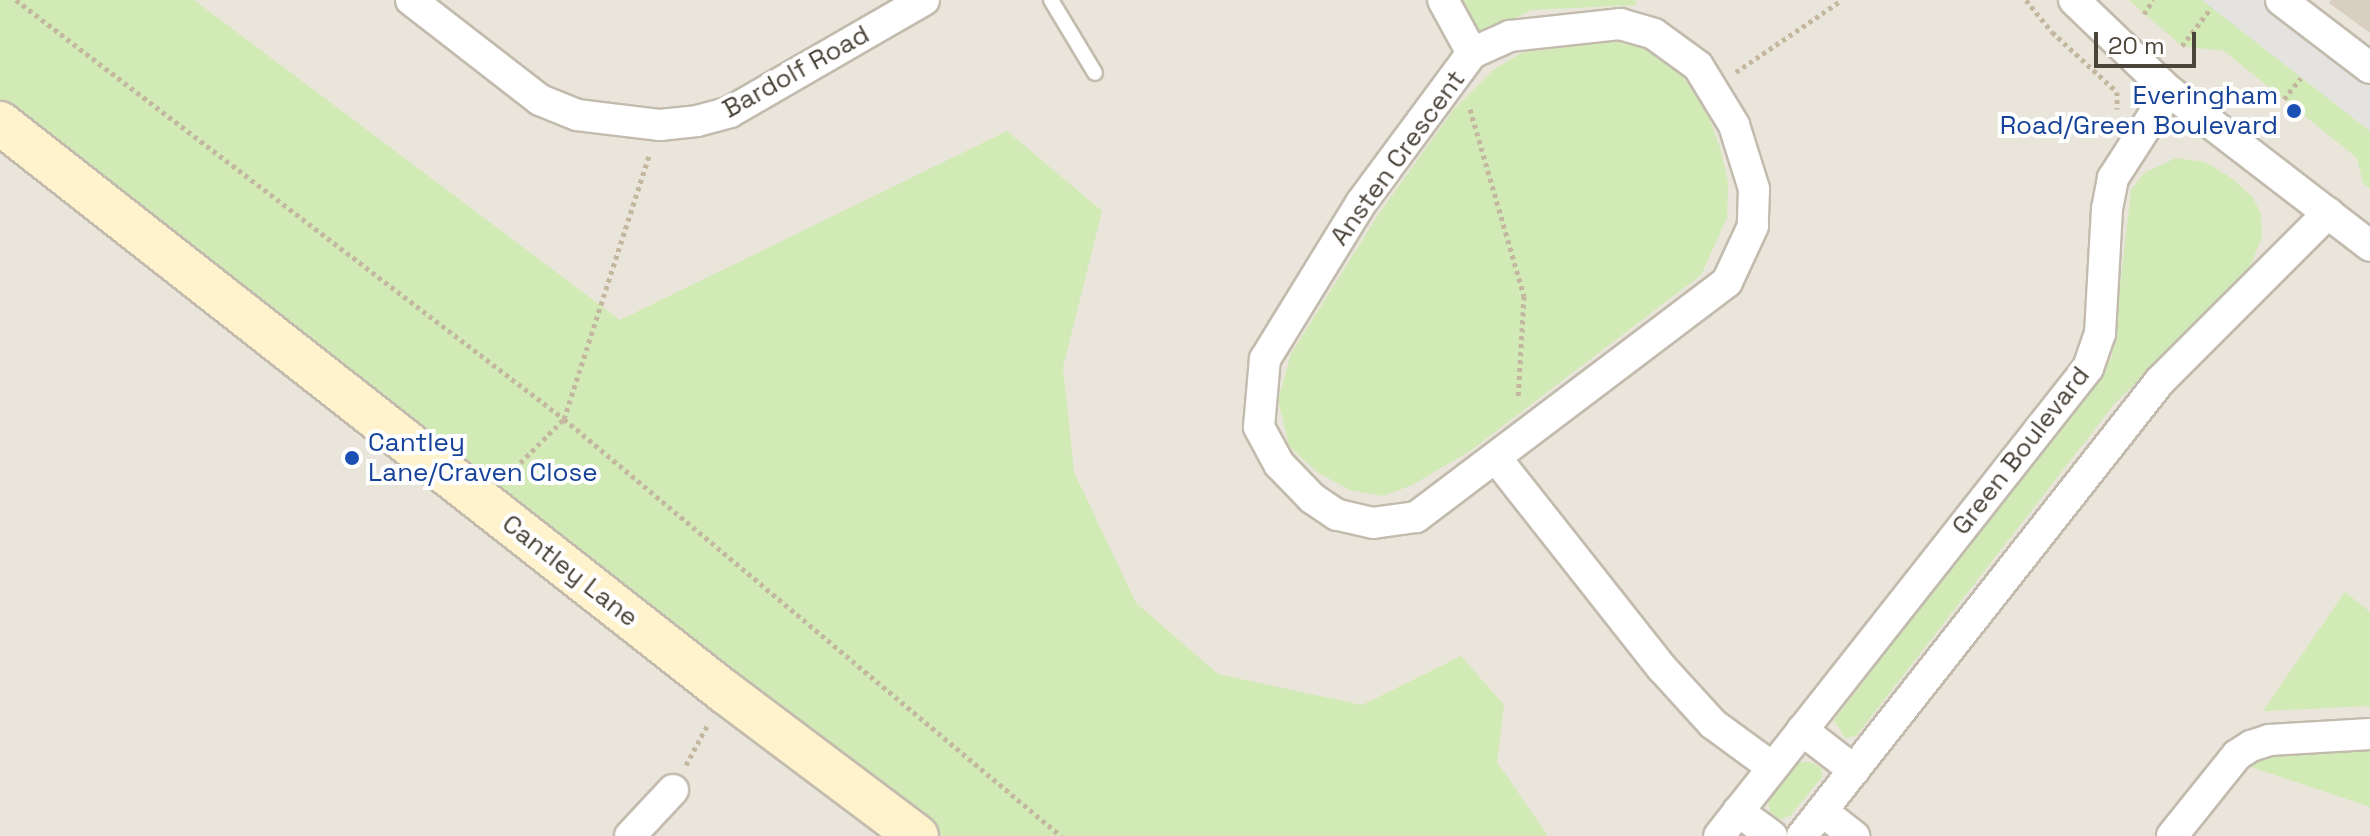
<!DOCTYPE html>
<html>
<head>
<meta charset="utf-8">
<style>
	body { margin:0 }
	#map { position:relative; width:2370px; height:836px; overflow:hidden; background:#f6f3ec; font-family:"Space Grotesk",sans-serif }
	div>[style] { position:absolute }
	.residential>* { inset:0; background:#eae5da }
	.green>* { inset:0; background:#d2eab5 }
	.parking>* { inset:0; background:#e5e3e0 }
	.building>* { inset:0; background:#d8cfc1 }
	.path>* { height:5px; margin-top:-2.5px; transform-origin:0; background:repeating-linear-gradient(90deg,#c4b79f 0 4px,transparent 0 8px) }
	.roads { filter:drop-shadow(2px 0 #c2bbae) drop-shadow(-2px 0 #c2bbae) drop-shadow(0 2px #c2bbae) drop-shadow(0 -2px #c2bbae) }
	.service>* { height:14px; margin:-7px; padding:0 7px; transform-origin:7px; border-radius:7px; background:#fff }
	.minor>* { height:30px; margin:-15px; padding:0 15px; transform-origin:15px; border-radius:15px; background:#fff }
	.secondary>* { height:42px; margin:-21px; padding:0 21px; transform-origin:21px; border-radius:21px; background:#fff3cd }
	.dots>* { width:22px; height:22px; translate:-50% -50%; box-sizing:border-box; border:4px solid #fff; border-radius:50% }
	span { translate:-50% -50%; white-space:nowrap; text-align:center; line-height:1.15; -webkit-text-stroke:8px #fff; paint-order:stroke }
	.street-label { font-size:26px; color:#4b4439 }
	.transit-label { font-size:26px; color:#164399 }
	.right { translate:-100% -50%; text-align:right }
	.left { translate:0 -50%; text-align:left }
	.scale { position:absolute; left:2094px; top:32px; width:102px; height:36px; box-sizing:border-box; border:4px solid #4b4439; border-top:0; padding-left:10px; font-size:24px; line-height:28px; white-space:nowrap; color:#4b4439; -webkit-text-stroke:6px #fff; paint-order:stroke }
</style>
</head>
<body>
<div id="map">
	<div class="residential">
		<i style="clip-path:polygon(0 0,2370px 0,2370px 836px,0 836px)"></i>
	</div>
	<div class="green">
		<i style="clip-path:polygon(0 0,194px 0,620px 320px,1007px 131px,1102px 211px,1063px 367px,1074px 472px,1136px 603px,1218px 674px,1362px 705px,1461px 656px,1504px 705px,1497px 762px,1548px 836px,926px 836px,0 124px)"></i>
		<i style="clip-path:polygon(1459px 0,1635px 0,1636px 5px,1532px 10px,1476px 36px)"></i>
		<i style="clip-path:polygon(2129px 0,2202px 0,2370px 131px,2370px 189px,2363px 183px,2357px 158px,2224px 51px,2182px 46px)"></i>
		<i style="clip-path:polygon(1626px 39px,1672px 59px,1709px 117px,1720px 148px,1728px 182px,1727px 218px,1701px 275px,1470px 451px,1412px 485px,1383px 496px,1350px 490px,1317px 472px,1289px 446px,1278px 400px,1291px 354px,1378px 215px,1454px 109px,1493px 70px,1521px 53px)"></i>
		<i style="clip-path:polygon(2176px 158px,2205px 162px,2233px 179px,2253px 198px,2261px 214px,2262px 236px,2249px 270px,2115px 403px,1856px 736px,1845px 738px,1834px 720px,2112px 357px,2131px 190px,2144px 173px)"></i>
		<i style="clip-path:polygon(2345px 592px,2370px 612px,2370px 706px,2263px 711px)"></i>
		<i style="clip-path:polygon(2370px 750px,2370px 807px,2251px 767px,2271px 752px)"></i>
		<i style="clip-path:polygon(1799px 762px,1811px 762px,1821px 768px,1822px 777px,1790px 816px,1779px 819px,1770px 812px,1768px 801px)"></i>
	</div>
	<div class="parking">
		<i style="clip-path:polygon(2202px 0,2281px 0,2370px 68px,2370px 131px)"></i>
	</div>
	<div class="building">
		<i style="clip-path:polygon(2331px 0,2370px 0,2370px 33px,2329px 3px)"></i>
	</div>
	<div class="path">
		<i style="left:16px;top:0;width:690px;rotate:37.4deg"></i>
		<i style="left:564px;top:419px;width:649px;rotate:40deg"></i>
		<i style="left:2026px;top:0;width:41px;rotate:50.9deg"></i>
		<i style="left:2052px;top:32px;width:88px;rotate:42.7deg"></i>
		<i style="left:2117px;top:92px;width:17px;rotate:90deg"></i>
		<i style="left:2144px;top:14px;width:17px;rotate:-57deg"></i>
		<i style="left:2182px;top:46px;width:48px;rotate:-52.7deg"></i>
		<i style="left:1736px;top:72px;width:128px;rotate:-34.2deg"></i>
		<i style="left:2284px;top:99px;width:27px;rotate:-51deg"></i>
		<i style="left:1470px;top:109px;width:195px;rotate:73.9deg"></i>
		<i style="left:1524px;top:296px;width:103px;rotate:93.3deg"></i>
		<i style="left:509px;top:474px;width:78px;rotate:-45deg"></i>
		<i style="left:564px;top:419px;width:276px;rotate:-72.1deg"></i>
		<i style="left:686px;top:765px;width:47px;rotate:-61.8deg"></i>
	</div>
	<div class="roads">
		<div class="service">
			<i style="left:1051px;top:0;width:85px;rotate:58.9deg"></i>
		</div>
		<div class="minor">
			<i style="left:411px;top:0;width:163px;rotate:37.8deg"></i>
			<i style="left:540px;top:100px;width:40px;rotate:22deg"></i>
			<i style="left:577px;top:115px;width:84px;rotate:6.9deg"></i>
			<i style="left:660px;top:125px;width:37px;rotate:-6deg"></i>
			<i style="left:697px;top:121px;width:34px;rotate:-15deg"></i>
			<i style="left:730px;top:112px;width:224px;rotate:-30deg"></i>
			<i style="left:1443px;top:0;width:60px;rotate:61.3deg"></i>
			<i style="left:2074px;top:0;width:132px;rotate:43.8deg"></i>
			<i style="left:2169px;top:91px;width:254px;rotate:37.6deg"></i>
			<i style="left:2281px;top:0;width:112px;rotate:37.4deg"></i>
			<i style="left:1620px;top:24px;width:35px;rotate:16deg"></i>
			<i style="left:1654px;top:34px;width:54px;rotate:36deg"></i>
			<i style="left:1698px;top:66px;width:69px;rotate:58.6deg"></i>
			<i style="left:1734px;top:125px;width:67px;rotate:72.6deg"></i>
			<i style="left:1754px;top:189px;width:37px;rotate:92deg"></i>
			<i style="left:1753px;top:226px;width:62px;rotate:114.9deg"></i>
			<i style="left:1727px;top:282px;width:390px;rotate:142.9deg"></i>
			<i style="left:1416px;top:517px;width:43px;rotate:172.1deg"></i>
			<i style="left:1373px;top:523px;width:37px;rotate:-167deg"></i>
			<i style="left:1337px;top:515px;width:30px;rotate:-146deg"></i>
			<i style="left:1312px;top:498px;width:47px;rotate:-134.1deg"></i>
			<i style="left:1279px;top:464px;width:42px;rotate:-118.4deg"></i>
			<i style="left:1259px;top:427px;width:68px;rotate:-85deg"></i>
			<i style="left:1265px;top:359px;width:183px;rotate:-58.4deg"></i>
			<i style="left:1361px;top:203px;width:187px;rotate:-53.5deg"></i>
			<i style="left:1472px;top:53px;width:42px;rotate:-24.1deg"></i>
			<i style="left:1510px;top:36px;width:111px;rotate:-6.2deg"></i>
			<i style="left:1496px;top:458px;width:268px;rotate:51.7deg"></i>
			<i style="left:1662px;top:668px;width:76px;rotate:47.7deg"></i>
			<i style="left:1713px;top:724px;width:73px;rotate:36.1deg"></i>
			<i style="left:1802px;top:730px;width:66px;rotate:37.6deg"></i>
			<i style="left:1738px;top:811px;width:42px;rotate:36.3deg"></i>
			<i style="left:1822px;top:811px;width:41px;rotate:38deg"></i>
			<i style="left:630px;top:836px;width:63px;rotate:-46.9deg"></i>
			<i style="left:1719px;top:836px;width:596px;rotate:-51.75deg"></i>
			<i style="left:2088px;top:368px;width:36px;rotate:-71deg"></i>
			<i style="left:2100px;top:334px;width:125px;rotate:-86.8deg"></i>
			<i style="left:2107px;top:209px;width:32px;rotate:-79deg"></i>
			<i style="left:2113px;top:178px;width:103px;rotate:-57.2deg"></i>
			<i style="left:1802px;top:836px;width:579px;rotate:-51.8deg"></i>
			<i style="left:2160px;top:381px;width:238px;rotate:-45deg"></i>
			<i style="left:2172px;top:836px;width:104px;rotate:-51.3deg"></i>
			<i style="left:2237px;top:755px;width:17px;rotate:-33deg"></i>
			<i style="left:2251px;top:746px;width:19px;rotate:-18deg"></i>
			<i style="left:2269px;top:740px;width:101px;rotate:-3.4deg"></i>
		</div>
		<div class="secondary">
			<i style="left:0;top:123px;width:922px;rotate:38.13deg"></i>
			<i style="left:725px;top:692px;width:240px;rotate:36.9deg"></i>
		</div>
	</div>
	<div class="dots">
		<i style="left:2294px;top:111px;background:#1a4fb4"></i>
		<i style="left:352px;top:458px;background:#1a4fb4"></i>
	</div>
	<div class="street-label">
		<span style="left:796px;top:72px;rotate:-29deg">Bardolf Road</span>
		<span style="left:1398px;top:158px;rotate:-54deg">Ansten Crescent</span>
		<span style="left:2021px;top:451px;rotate:-52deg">Green Boulevard</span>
		<span style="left:570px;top:571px;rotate:38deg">Cantley Lane</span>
	</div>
	<div class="transit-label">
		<span class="right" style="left:2278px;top:111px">Everingham<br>Road/Green Boulevard</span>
		<span class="left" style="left:368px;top:458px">Cantley<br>Lane/Craven Close</span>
	</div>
	<div class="scale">20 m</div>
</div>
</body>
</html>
